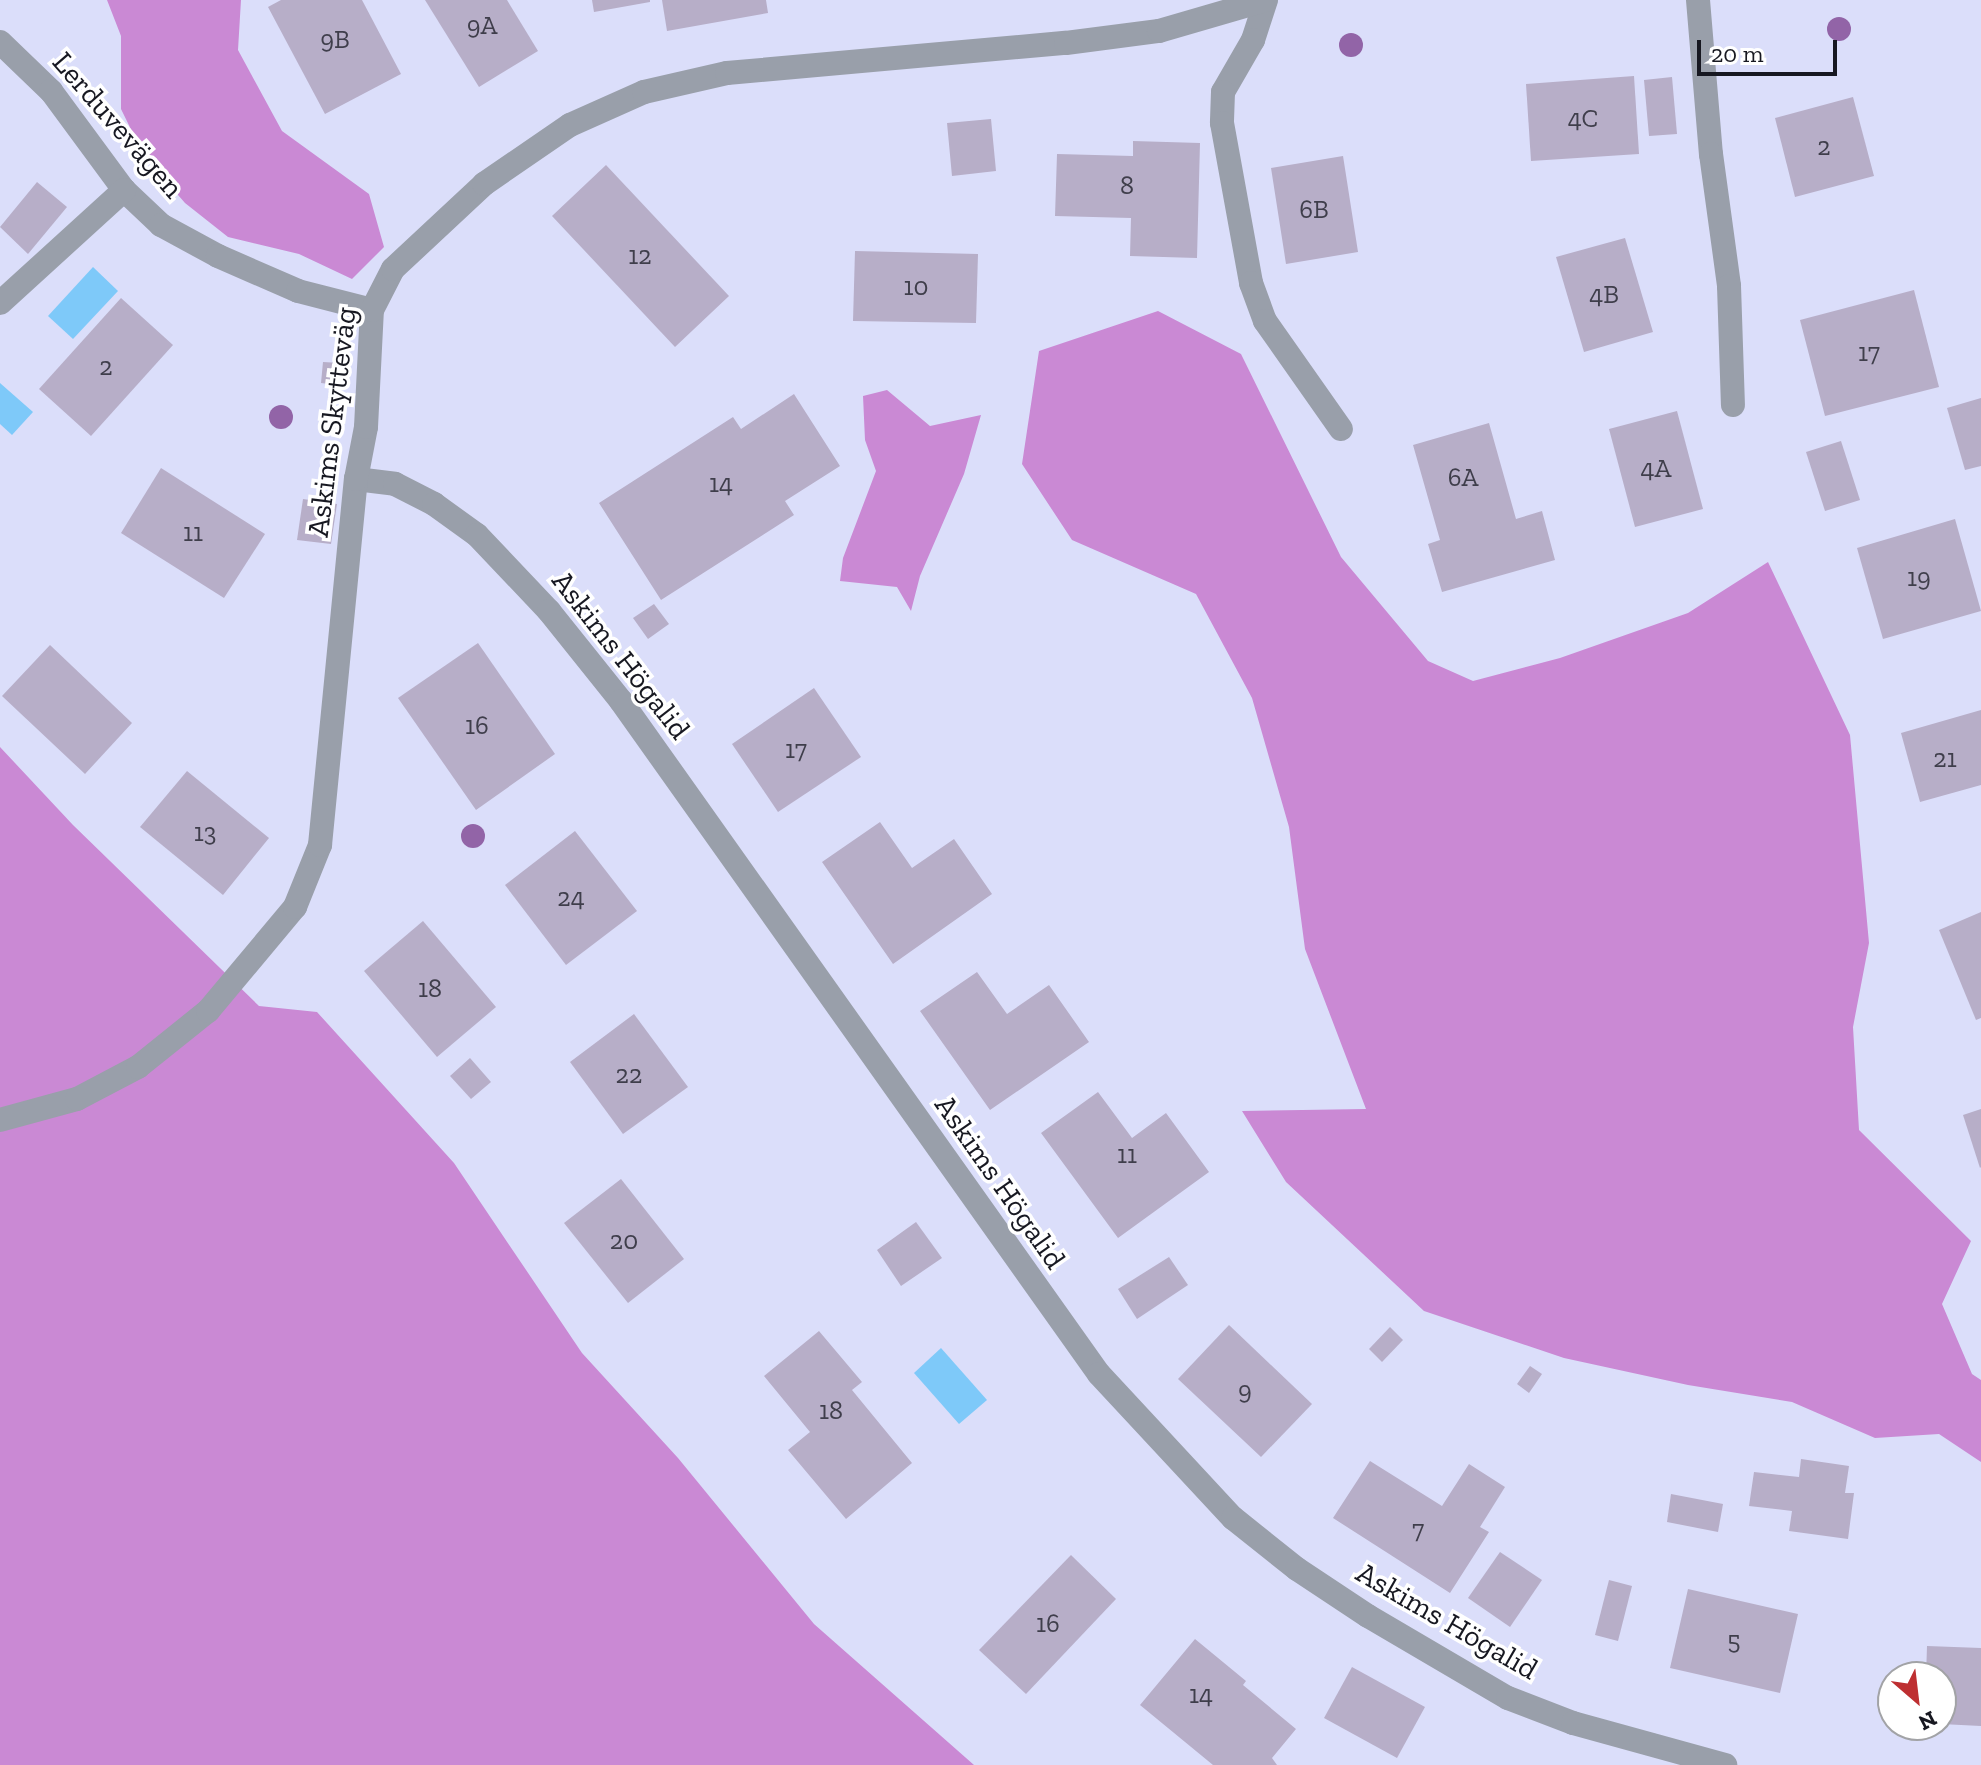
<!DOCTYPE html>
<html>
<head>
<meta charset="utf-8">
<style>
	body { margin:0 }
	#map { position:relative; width:1981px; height:1765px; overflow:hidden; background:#dbdefa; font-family:"Zilla Slab",serif }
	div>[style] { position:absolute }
	.forest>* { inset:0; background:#ca89d4 }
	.water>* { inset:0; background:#7ec9f9 }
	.building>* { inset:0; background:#b7aec8 }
	.minor>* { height:24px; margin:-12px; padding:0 12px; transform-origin:12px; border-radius:12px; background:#999faa }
	.trees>* { width:24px; height:24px; margin:-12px; border-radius:50%; background:#9264a7 }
	span { translate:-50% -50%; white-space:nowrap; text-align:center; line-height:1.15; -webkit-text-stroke:7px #fff; paint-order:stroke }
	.number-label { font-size:26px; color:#3f3e4b }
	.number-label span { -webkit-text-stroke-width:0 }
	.street-label { font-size:30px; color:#171821 }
	.north { position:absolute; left:1877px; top:1661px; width:80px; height:80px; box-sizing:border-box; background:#fff; border:2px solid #a2a3a6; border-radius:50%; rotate:152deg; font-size:22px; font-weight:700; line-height:32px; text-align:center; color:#171821 }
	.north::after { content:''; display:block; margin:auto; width:28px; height:36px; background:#be2f31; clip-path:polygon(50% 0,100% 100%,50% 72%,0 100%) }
	.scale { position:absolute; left:1697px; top:40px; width:140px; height:36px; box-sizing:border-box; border:4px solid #171821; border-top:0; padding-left:10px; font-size:24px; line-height:28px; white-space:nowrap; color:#171821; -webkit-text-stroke:6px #fff; paint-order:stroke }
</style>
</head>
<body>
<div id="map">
	<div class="forest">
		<i style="clip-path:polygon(107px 0,241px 0,238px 50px,282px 131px,369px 194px,384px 247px,352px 279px,299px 254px,228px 237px,185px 203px,144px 156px,121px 109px,121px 36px)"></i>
		<i style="clip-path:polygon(1158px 311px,1241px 354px,1341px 557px,1428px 661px,1473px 681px,1560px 658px,1688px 613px,1768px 562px,1850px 735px,1869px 943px,1853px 1027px,1859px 1130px,1971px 1241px,1942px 1304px,1972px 1374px,1981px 1380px,1981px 1462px,1939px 1434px,1875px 1438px,1792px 1402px,1688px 1385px,1564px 1358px,1424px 1311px,1286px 1182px,1242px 1111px,1366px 1109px,1305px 949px,1289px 827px,1252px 698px,1196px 594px,1072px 540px,1022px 464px,1039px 351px)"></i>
		<i style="clip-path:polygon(887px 390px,930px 426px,981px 415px,964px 474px,920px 576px,911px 611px,897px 587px,840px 581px,843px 558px,876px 471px,865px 440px,863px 396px)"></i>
		<i style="clip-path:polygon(0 747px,73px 825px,259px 1006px,317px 1012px,454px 1163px,582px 1353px,678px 1458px,814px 1624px,974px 1765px,0 1765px)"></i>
	</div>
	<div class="water">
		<i style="clip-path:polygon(93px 267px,118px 291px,73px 339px,48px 316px)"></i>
		<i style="clip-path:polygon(0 383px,33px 412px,12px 435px,0 424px)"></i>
		<i style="clip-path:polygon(941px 1348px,987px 1400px,959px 1424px,914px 1373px)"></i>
	</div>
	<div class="building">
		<i style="clip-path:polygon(281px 0,362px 0,401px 74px,325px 114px,268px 7px)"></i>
		<i style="clip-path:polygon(425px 0,507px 0,538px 51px,479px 87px)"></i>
		<i style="clip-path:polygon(592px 0,650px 0,650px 2px,594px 12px)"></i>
		<i style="clip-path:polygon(662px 0,766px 0,768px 13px,667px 31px)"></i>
		<i style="clip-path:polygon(1634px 76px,1639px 154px,1531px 161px,1526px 84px)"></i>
		<i style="clip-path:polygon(1672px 77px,1677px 134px,1649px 136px,1644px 80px)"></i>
		<i style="clip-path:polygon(1853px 97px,1874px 176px,1795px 197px,1775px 118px)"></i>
		<i style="clip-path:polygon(991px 119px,996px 171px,952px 176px,947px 123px)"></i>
		<i style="clip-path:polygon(1133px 141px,1200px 143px,1197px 258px,1130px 256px,1131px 218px,1055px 216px,1057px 154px,1133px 156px)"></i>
		<i style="clip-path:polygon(1343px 156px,1358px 252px,1286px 264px,1271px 168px)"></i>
		<i style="clip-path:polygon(606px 165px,729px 296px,675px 347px,552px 216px)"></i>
		<i style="clip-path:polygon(37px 182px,67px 207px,28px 254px,0 227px)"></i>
		<i style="clip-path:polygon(1625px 238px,1653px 332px,1584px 352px,1556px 257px)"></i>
		<i style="clip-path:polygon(855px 251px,978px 254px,976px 323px,853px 321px)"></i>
		<i style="clip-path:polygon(1914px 290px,1939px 387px,1825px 416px,1800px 320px)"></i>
		<i style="clip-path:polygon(121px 298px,173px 345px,91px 436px,39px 389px)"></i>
		<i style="clip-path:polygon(323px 362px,340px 363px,338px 385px,321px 383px)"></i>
		<i style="clip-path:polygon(794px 394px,840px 466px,785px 501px,794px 515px,661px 600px,599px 503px,733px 417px,741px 429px)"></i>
		<i style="clip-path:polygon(1981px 398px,1981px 466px,1965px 470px,1947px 408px)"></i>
		<i style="clip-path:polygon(1677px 411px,1703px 509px,1635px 527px,1609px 429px)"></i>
		<i style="clip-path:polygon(1489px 423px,1516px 519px,1542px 511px,1555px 560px,1442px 592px,1428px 544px,1440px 540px,1413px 445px)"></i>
		<i style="clip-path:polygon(1841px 441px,1860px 500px,1825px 511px,1806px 452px)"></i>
		<i style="clip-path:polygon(161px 468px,265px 534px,224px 598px,121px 533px)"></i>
		<i style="clip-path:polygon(303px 499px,337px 504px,331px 544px,297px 540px)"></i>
		<i style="clip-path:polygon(1955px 519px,1981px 611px,1883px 639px,1857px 548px)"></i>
		<i style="clip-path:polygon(654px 604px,669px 624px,648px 639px,633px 618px)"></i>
		<i style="clip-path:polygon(478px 643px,555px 754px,476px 810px,398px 698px)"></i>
		<i style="clip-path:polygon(50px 645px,132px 723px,85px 774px,2px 696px)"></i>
		<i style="clip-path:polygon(814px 688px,861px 757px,778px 812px,732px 744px)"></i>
		<i style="clip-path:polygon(1981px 710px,1981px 785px,1920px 802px,1901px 733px)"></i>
		<i style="clip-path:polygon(187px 771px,269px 838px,223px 895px,140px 827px)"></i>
		<i style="clip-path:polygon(880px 822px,912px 868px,954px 839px,992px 894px,893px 964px,822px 862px)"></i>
		<i style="clip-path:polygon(575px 831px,637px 911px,566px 965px,505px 885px)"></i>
		<i style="clip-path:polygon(1981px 912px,1981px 1018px,1976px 1020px,1939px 930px)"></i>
		<i style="clip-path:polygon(423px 921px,496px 1007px,437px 1057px,364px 971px)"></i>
		<i style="clip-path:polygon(977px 972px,1007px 1014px,1049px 985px,1089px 1042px,990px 1110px,920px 1011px)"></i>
		<i style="clip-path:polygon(634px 1014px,688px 1087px,623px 1134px,570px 1062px)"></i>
		<i style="clip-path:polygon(470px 1058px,491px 1082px,471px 1099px,450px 1076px)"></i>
		<i style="clip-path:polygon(1098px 1092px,1132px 1138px,1166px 1113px,1209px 1172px,1118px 1238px,1041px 1133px)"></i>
		<i style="clip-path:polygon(1981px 1109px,1981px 1167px,1980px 1168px,1963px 1115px)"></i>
		<i style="clip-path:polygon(621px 1179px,684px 1259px,628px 1303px,564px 1223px)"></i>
		<i style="clip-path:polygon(916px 1222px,942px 1258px,901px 1286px,877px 1250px)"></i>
		<i style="clip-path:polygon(1169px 1257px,1188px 1285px,1137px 1319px,1118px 1289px)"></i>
		<i style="clip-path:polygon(1229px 1325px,1312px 1404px,1261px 1457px,1178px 1379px)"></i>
		<i style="clip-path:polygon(1390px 1327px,1403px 1340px,1382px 1362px,1369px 1349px)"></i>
		<i style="clip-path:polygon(819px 1331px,862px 1382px,852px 1390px,912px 1463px,846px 1519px,788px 1450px,810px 1432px,764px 1376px)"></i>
		<i style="clip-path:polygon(1530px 1366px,1542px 1374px,1529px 1393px,1517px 1384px)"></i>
		<i style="clip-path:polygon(1801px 1459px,1849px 1466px,1845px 1493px,1854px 1493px,1848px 1539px,1789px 1531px,1792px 1511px,1749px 1506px,1754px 1472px,1799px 1477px)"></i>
		<i style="clip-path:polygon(1370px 1461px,1442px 1506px,1469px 1464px,1505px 1487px,1480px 1527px,1489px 1532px,1450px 1593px,1333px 1518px)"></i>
		<i style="clip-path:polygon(1671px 1494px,1723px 1504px,1718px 1532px,1667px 1522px)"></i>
		<i style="clip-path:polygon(1500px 1552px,1542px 1580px,1510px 1627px,1468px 1598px)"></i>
		<i style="clip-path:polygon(1071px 1555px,1116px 1599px,1026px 1694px,979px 1650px)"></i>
		<i style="clip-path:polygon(1609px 1580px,1632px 1586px,1618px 1641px,1595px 1635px)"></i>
		<i style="clip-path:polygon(1688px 1589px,1798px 1614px,1780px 1693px,1670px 1668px)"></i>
		<i style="clip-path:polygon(1195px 1639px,1246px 1681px,1243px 1685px,1296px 1729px,1272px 1758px,1277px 1765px,1213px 1765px,1140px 1705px)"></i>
		<i style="clip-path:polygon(1927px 1646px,1981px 1648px,1981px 1726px,1941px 1724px,1941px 1677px,1926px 1677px)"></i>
		<i style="clip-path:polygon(1352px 1667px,1425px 1707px,1397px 1758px,1324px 1718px)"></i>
	</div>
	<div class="minor">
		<i style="left:1266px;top:0;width:42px;rotate:108deg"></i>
		<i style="left:1253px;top:40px;width:60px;rotate:120deg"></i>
		<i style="left:1223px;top:92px;width:31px;rotate:92deg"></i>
		<i style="left:1222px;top:123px;width:163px;rotate:79.7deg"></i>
		<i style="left:1251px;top:283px;width:40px;rotate:69.8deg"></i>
		<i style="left:1265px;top:321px;width:132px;rotate:54.9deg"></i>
		<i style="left:1698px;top:0;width:155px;rotate:85.2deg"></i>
		<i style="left:1711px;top:154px;width:133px;rotate:82.2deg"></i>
		<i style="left:1729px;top:286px;width:119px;rotate:88.1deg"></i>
		<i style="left:0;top:42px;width:71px;rotate:43.9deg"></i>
		<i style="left:51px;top:91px;width:123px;rotate:53.6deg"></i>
		<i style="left:124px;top:190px;width:51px;rotate:43.4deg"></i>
		<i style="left:161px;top:225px;width:65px;rotate:28.5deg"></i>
		<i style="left:218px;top:256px;width:87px;rotate:23.6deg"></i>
		<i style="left:298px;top:291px;width:76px;rotate:14.4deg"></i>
		<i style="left:0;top:303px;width:168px;rotate:-42.3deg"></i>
		<i style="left:356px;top:479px;width:39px;rotate:7deg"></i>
		<i style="left:395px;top:484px;width:44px;rotate:27.1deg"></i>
		<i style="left:434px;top:504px;width:53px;rotate:35.8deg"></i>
		<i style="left:477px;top:535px;width:105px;rotate:46.5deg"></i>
		<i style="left:549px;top:611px;width:115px;rotate:51.3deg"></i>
		<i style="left:621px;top:701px;width:825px;rotate:54.62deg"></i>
		<i style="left:1099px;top:1374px;width:197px;rotate:47.1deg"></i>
		<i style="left:1233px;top:1518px;width:82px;rotate:38.6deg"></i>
		<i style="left:1297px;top:1569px;width:85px;rotate:33.5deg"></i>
		<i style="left:1368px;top:1616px;width:162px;rotate:30.4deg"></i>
		<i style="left:1508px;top:1698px;width:70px;rotate:21deg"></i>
		<i style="left:1573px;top:1723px;width:158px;rotate:15.4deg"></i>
		<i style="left:0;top:1120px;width:80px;rotate:-15.3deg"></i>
		<i style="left:77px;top:1099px;width:69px;rotate:-27.7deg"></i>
		<i style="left:138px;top:1067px;width:90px;rotate:-38.7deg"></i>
		<i style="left:208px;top:1011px;width:136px;rotate:-50.1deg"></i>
		<i style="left:295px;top:907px;width:67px;rotate:-68deg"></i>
		<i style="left:320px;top:845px;width:368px;rotate:-84.4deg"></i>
		<i style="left:356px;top:479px;width:53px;rotate:-79.1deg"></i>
		<i style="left:366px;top:427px;width:117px;rotate:-87.1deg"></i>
		<i style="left:372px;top:310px;width:46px;rotate:-62.9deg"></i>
		<i style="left:393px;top:269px;width:125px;rotate:-43deg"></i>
		<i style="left:484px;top:184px;width:104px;rotate:-34.5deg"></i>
		<i style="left:570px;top:125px;width:81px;rotate:-24deg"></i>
		<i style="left:644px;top:92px;width:85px;rotate:-12.9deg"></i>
		<i style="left:727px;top:73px;width:340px;rotate:-5.1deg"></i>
		<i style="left:1066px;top:43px;width:94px;rotate:-7.4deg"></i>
		<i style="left:1159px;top:31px;width:111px;rotate:-16.2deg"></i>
	</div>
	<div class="trees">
		<i style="left:1839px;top:29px"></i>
		<i style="left:1351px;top:45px"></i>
		<i style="left:281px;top:417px"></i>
		<i style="left:473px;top:836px"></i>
	</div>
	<div class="number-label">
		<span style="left:482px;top:26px">9A</span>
		<span style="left:335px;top:40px">9B</span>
		<span style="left:1583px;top:119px">4C</span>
		<span style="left:1824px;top:147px">2</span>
		<span style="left:1127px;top:186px">8</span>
		<span style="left:1314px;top:210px">6B</span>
		<span style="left:640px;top:256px">12</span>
		<span style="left:916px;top:287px">10</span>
		<span style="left:1604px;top:295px">4B</span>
		<span style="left:1869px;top:353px">17</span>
		<span style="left:106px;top:367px">2</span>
		<span style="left:1656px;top:469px">4A</span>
		<span style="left:1463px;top:478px">6A</span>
		<span style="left:721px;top:484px">14</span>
		<span style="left:193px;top:533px">11</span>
		<span style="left:1919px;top:578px">19</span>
		<span style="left:477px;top:726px">16</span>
		<span style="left:796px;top:750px">17</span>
		<span style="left:1945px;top:759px">21</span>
		<span style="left:205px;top:833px">13</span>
		<span style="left:571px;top:898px">24</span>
		<span style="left:430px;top:989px">18</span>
		<span style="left:629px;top:1075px">22</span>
		<span style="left:1127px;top:1155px">11</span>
		<span style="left:624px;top:1241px">20</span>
		<span style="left:1245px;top:1391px">9</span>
		<span style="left:831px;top:1411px">18</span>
		<span style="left:1418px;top:1530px">7</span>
		<span style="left:1048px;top:1624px">16</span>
		<span style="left:1734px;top:1641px">5</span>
		<span style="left:1201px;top:1695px">14</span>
	</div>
	<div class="street-label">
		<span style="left:118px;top:125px;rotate:49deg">Lerduvevägen</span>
		<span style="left:332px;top:422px;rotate:-83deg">Askims Skytteväg</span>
		<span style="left:621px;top:655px;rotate:52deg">Askims Högalid</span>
		<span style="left:1000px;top:1182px;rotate:55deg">Askims Högalid</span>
		<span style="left:1447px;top:1621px;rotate:30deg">Askims Högalid</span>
	</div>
	<div class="north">N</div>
	<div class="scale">20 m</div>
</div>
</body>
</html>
